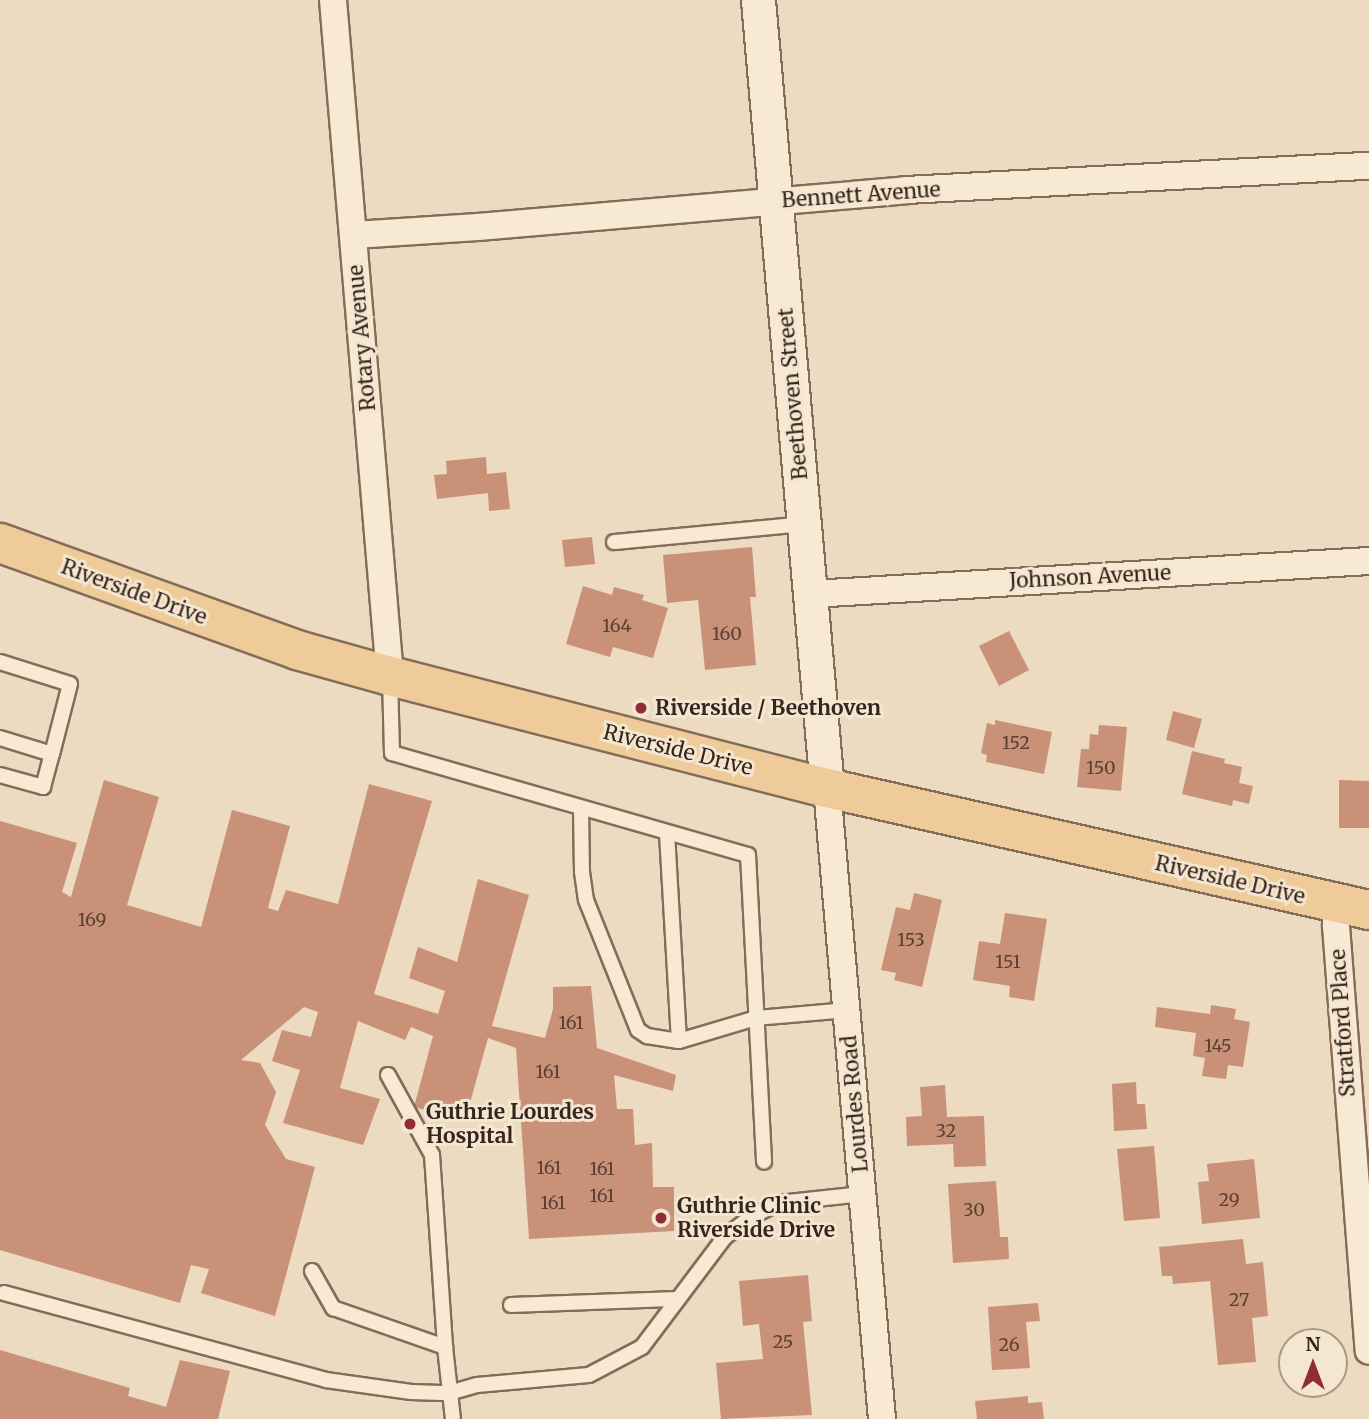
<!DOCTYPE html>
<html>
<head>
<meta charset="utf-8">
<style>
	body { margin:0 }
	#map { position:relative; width:1369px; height:1419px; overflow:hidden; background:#ecdac1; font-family:Merriweather,serif }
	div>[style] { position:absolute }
	.building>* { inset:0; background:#c99178 }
	.roads { filter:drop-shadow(2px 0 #846c59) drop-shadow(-2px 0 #846c59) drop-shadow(0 2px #846c59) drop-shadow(0 -2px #846c59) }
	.service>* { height:14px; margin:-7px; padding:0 7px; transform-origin:7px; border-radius:7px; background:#f7e9d4 }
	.minor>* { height:26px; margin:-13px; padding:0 13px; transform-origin:13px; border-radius:13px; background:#f7e9d4 }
	.tertiary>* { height:33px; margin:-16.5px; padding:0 16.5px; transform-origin:16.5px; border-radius:16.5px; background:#f7e9d4 }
	.primary>* { height:38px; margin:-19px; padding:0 19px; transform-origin:19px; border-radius:19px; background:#eecb99 }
	.dots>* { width:19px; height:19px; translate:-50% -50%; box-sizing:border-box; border:4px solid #f4e6d0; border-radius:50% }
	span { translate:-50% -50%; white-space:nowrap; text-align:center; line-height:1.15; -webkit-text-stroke:6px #f4e6d0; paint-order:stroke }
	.number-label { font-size:18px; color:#5a4134 }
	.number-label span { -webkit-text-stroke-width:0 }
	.street-label { font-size:21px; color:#35261d }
	.poi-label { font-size:21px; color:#35261d; font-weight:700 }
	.left { translate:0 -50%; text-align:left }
	.north { position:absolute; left:1278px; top:1328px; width:70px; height:70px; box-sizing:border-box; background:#f4e6d0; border:2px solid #a89988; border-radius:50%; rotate:0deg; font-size:19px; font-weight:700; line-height:28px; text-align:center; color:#35261d }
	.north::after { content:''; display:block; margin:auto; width:24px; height:32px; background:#912c37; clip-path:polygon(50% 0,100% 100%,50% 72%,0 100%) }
</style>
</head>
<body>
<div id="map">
	<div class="building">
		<i style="clip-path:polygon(486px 457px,487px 474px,506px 472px,510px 509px,489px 511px,488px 493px,437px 499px,434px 475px,447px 474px,446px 461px)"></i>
		<i style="clip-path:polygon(592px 537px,595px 564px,565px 567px,562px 540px)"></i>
		<i style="clip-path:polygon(752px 547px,756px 597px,750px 597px,756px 665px,705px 670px,698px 600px,667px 603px,663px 555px)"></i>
		<i style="clip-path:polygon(583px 586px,612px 595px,614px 587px,644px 595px,642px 600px,668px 608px,653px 658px,613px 647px,610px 657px,566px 644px)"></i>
		<i style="clip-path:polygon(1009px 631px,1029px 670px,999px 686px,979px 646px)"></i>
		<i style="clip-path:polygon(1173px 711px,1202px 719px,1194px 748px,1166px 740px)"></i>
		<i style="clip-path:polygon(995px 720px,1052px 732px,1044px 774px,986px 762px,987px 755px,981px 753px,987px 723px,995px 725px)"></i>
		<i style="clip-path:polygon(1099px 725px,1127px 727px,1121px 791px,1077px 787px,1081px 749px,1089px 749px,1090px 734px,1098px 735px)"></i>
		<i style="clip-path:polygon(1192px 751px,1225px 759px,1224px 763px,1242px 767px,1239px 783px,1253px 786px,1249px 804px,1233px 800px,1232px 806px,1182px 794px)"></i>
		<i style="clip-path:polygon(104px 780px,159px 797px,127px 905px,201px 927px,232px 810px,290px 826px,268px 908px,278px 911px,286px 890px,338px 904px,369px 784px,432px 801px,374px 994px,438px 1014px,445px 991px,409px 978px,418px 947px,457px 962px,478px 879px,529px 895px,492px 1026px,545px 1038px,553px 1009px,553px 987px,591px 986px,597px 1048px,676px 1075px,673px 1091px,614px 1075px,617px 1109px,633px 1109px,635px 1145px,652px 1143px,653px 1187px,674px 1187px,674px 1231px,529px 1239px,516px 1048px,488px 1038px,465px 1121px,414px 1107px,433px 1036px,411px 1027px,405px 1040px,358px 1021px,340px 1088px,380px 1099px,363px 1145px,283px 1123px,300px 1070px,272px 1061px,282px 1030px,311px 1037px,318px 1012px,304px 1007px,241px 1060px,260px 1063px,276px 1092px,265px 1125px,286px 1159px,315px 1167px,275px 1316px,201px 1293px,209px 1269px,191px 1265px,180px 1303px,0 1250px,0 821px,77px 843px,62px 892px,71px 897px)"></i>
		<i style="clip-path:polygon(1339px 780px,1369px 781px,1369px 828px,1339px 828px)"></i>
		<i style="clip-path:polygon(914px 893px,942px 900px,922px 987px,894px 980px,896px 973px,881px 970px,896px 907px,910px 910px)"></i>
		<i style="clip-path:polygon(1005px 913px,1047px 919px,1034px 1001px,1009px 997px,1010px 986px,973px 980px,979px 941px,1000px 944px)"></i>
		<i style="clip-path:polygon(1211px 1005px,1236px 1009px,1234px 1019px,1250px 1022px,1243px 1067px,1228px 1065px,1226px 1079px,1202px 1076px,1205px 1058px,1193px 1056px,1196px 1033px,1155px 1027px,1157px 1007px,1210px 1014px)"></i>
		<i style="clip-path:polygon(1136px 1082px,1137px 1104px,1145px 1104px,1147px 1129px,1114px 1131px,1112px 1084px)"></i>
		<i style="clip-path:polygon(945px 1085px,947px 1117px,984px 1116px,986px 1166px,954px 1167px,953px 1144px,907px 1146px,906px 1117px,922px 1116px,920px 1087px)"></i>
		<i style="clip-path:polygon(1154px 1146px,1160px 1218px,1124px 1221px,1117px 1149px)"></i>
		<i style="clip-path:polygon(1254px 1159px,1260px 1218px,1202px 1224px,1198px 1182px,1209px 1181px,1207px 1164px)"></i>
		<i style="clip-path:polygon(996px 1181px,1000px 1237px,1008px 1237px,1009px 1259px,953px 1263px,948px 1184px)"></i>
		<i style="clip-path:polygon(1243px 1239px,1246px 1264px,1263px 1262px,1268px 1316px,1252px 1318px,1256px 1362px,1218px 1365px,1210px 1281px,1173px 1284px,1172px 1276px,1162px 1276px,1159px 1247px)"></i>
		<i style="clip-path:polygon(808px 1275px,812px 1321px,803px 1322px,812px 1415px,721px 1419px,716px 1363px,763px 1359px,759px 1324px,743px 1326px,739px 1281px)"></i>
		<i style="clip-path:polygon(1038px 1303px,1040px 1321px,1026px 1322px,1030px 1368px,992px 1370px,988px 1307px)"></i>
		<i style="clip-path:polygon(0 1350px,130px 1388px,128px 1396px,166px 1407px,180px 1360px,230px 1371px,218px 1419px,0 1419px)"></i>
		<i style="clip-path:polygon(1028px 1396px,1028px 1403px,1042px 1402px,1044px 1419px,977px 1419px,975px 1401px)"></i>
	</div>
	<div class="roads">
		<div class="service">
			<i style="left:614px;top:542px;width:191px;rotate:-5.4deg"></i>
			<i style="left:0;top:662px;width:73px;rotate:17.4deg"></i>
			<i style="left:70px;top:684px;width:72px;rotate:104.4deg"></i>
			<i style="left:52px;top:754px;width:54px;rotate:-162.9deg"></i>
			<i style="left:390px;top:677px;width:76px;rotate:88.5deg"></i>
			<i style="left:392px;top:753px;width:370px;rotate:16deg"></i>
			<i style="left:748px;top:855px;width:307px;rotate:87deg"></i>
			<i style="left:0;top:775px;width:45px;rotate:15.6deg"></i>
			<i style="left:43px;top:787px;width:34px;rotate:-75deg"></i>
			<i style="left:581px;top:809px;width:63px;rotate:89.1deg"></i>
			<i style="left:582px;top:872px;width:28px;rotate:82deg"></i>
			<i style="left:586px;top:900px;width:140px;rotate:68.2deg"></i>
			<i style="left:638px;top:1030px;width:11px;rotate:34deg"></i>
			<i style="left:647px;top:1036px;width:32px;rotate:9deg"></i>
			<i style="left:679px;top:1041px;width:80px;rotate:-16.6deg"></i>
			<i style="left:756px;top:1018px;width:91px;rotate:-5deg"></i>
			<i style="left:667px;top:833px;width:208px;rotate:86.7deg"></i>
			<i style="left:388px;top:1075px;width:91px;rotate:61.2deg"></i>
			<i style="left:432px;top:1155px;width:192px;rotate:86.1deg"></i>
			<i style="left:445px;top:1347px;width:72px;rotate:83.7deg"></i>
			<i style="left:312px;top:1271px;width:43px;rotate:60.4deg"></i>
			<i style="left:333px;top:1308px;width:119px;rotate:19.2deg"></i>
			<i style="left:4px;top:1293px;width:334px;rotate:15.1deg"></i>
			<i style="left:326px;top:1380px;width:86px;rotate:8deg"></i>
			<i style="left:411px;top:1392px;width:38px;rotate:2deg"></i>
			<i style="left:449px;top:1393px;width:29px;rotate:-16deg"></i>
			<i style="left:477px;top:1385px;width:112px;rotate:-5.1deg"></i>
			<i style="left:589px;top:1375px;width:60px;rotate:-27.8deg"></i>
			<i style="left:642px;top:1347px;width:138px;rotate:-53deg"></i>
			<i style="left:725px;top:1237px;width:31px;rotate:-38deg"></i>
			<i style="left:749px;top:1218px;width:34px;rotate:-27deg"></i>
			<i style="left:779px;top:1203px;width:84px;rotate:-6.1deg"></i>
			<i style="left:511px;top:1305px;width:167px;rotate:-2.1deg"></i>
		</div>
		<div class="minor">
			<i style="left:333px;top:0;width:678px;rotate:85.18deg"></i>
			<i style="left:354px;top:235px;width:124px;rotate:-3.7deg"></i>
			<i style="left:478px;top:227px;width:430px;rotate:-4.9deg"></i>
			<i style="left:906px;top:190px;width:464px;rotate:-3deg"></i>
			<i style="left:812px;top:594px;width:558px;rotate:-3.39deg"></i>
			<i style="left:827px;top:788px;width:633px;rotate:85.02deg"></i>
			<i style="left:1337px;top:904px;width:22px;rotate:93deg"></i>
			<i style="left:1336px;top:926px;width:426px;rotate:85.6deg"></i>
		</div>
		<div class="tertiary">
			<i style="left:758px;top:0;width:791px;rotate:85deg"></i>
		</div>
		<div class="primary">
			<i style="left:0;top:543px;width:316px;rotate:19.8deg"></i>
			<i style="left:297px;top:650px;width:97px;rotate:15.6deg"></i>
			<i style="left:390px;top:676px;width:451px;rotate:14.4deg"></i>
			<i style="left:827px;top:788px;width:556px;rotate:12.69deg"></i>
		</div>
	</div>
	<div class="dots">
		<i style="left:641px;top:708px;background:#912c37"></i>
		<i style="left:410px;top:1124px;background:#912c37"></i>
		<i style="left:661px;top:1218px;background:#912c37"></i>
	</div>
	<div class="number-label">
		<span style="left:617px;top:626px">164</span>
		<span style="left:727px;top:634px">160</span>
		<span style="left:1016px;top:743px">152</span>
		<span style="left:1101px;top:768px">150</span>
		<span style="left:92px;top:920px">169</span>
		<span style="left:911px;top:940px">153</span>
		<span style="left:1008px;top:962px">151</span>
		<span style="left:571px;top:1023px">161</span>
		<span style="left:1218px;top:1046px">145</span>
		<span style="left:548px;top:1072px">161</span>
		<span style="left:946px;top:1131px">32</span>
		<span style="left:549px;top:1168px">161</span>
		<span style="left:602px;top:1169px">161</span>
		<span style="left:602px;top:1196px">161</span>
		<span style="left:1229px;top:1200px">29</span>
		<span style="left:553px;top:1203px">161</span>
		<span style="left:974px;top:1210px">30</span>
		<span style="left:1239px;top:1300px">27</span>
		<span style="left:783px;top:1342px">25</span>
		<span style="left:1009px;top:1345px">26</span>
	</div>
	<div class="street-label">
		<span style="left:861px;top:195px;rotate:-4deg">Bennett Avenue</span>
		<span style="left:362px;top:338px;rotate:-95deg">Rotary Avenue</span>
		<span style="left:793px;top:394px;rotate:-95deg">Beethoven Street</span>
		<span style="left:1090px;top:577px;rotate:-3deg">Johnson Avenue</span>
		<span style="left:134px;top:592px;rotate:20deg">Riverside Drive</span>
		<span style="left:678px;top:750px;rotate:14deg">Riverside Drive</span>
		<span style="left:1230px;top:880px;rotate:13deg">Riverside Drive</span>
		<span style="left:1343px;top:1023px;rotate:-94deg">Stratford Place</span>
		<span style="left:855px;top:1104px;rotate:-95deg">Lourdes Road</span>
	</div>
	<div class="poi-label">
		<span class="left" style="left:655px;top:708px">Riverside / Beethoven</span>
		<span class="left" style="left:426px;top:1124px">Guthrie Lourdes<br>Hospital</span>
		<span class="left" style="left:677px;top:1218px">Guthrie Clinic<br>Riverside Drive</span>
	</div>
	<div class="north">N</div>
</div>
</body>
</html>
